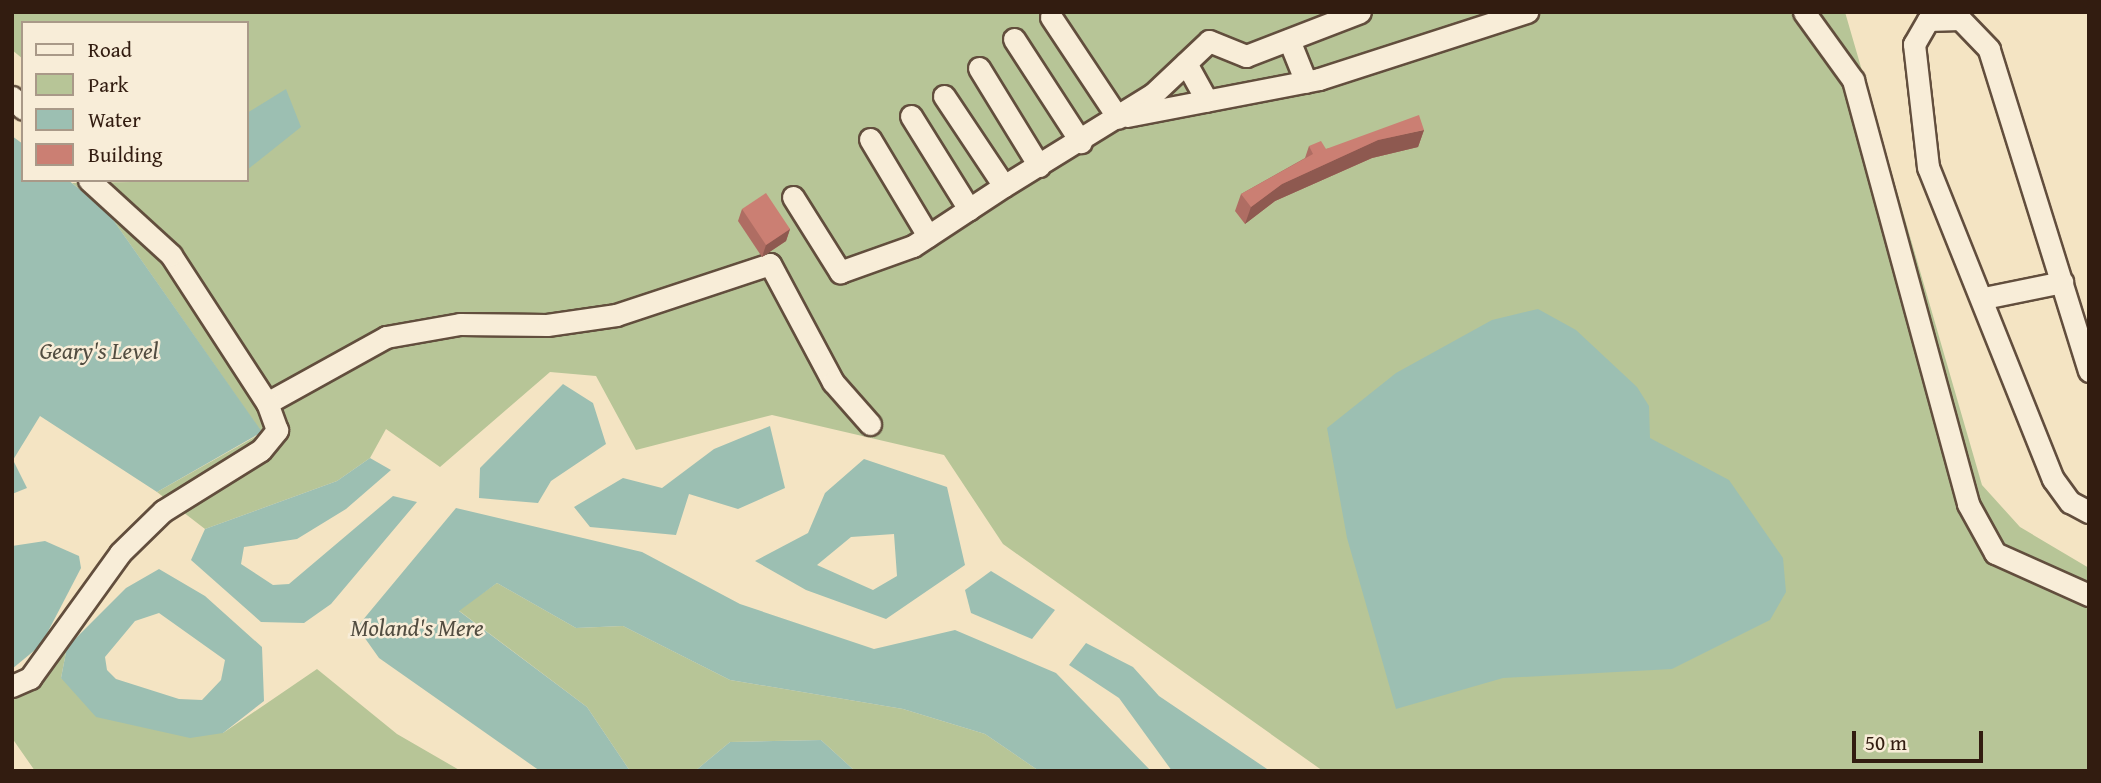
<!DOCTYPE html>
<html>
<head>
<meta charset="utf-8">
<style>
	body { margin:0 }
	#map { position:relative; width:2101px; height:783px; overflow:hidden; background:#f4e4c3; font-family:"Gentium Book Plus",serif }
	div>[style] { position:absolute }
	.green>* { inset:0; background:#b7c597 }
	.water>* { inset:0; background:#9cbfb2 }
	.roads { filter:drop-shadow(2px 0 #624e3d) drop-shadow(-2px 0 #624e3d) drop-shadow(0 2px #624e3d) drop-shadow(0 -2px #624e3d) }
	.minor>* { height:21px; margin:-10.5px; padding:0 10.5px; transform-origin:10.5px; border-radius:10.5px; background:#f8edd8 }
	.wall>* { inset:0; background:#af6d63 }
	.shaded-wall>* { inset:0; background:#8e5950 }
	.building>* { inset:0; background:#cb7f73 }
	span { translate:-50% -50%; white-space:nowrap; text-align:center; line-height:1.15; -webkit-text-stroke:5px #f8edd8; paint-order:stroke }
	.water-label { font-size:24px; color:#524d41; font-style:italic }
	.frame { position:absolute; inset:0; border:14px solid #321c10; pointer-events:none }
	.legend { position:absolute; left:21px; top:21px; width:228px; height:161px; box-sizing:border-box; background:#f8edd8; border:2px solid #a99988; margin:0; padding:9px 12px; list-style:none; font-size:21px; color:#321c10 }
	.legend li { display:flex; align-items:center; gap:14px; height:35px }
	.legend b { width:35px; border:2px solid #a99988 }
	.scale { position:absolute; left:1852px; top:731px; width:131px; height:32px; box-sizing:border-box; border:4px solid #321c10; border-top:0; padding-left:9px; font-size:21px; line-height:24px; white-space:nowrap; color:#321c10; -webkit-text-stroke:5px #f8edd8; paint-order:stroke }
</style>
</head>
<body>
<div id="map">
	<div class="green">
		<i style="clip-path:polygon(12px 12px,1845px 12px,1982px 485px,2020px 527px,2089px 568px,2089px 771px,1323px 771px,1003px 544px,944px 455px,772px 415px,636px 450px,596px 376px,550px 372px,440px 467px,386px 429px,370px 458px,337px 481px,205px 529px,157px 492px,262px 433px,107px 211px,72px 183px,247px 180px,247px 23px,23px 23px,23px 59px,12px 50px)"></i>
		<i style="clip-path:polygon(497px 583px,576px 628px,623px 626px,730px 680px,903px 709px,985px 734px,1039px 771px,855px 771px,821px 740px,730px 742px,695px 771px,630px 771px,587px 707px,458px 610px)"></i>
		<i style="clip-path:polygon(67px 647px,61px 678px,223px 733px,317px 669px,397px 734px,461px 771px,35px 771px,12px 738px,12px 676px)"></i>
	</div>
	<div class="water">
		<i style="clip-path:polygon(286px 89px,301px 127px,247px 170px,247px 113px)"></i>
		<i style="clip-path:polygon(12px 136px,23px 144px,23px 180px,68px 180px,107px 211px,262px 432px,157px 492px,40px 416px,13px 460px,27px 488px,12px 494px)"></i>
		<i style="clip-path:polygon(1538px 309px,1576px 330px,1637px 387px,1649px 406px,1650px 438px,1729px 480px,1783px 558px,1786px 592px,1770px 620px,1672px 669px,1503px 678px,1396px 709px,1347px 538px,1327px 428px,1396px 373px,1492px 320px)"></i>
		<i style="clip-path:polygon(563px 384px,593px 403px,606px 444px,551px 481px,538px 503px,479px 498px,480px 468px)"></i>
		<i style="clip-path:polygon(770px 426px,785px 488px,738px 509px,689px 494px,676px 535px,590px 527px,574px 507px,623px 478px,662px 488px,714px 449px)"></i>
		<i style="clip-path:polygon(370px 458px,391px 470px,346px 509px,297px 539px,244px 547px,241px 564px,273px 585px,289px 584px,393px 496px,417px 502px,331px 604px,304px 623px,261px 622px,191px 560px,205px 529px,337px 481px)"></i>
		<i style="clip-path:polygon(evenodd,864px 459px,947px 487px,965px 565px,886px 619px,806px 590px,755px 561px,808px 533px,825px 493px,864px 459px,894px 534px,897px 576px,873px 590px,817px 565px,851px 537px,894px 534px)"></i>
		<i style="clip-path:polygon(456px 508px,642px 552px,740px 604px,874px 649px,955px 630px,1056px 673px,1151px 771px,1039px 771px,985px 734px,903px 709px,730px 680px,623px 626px,576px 628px,497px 583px,459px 611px,587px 707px,630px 771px,540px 771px,379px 658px,357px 627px)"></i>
		<i style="clip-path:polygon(45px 541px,79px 556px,81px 568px,41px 645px,12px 669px,12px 546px)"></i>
		<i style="clip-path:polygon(evenodd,159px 569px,205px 596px,262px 647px,264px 701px,223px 733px,190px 738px,96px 717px,61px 678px,67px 647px,126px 588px,159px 569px,159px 613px,225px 660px,221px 680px,202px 700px,179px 699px,116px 679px,107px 670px,105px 657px,135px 621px,159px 613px)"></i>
		<i style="clip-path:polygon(991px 571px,1055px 610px,1032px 639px,971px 613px,965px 590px)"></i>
		<i style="clip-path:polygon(1086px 643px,1133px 667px,1159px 696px,1270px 771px,1172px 771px,1119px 698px,1069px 665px)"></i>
		<i style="clip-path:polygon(821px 740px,855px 771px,695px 771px,730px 742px)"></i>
	</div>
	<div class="roads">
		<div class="minor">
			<i style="left:1804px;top:12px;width:84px;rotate:54.2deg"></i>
			<i style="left:1853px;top:80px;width:439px;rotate:74.8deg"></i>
			<i style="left:1968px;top:504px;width:56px;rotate:61.1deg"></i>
			<i style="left:1995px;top:553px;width:103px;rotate:24.1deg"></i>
			<i style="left:1051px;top:17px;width:121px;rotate:56.4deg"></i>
			<i style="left:1014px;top:39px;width:123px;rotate:57deg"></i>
			<i style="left:1289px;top:40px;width:45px;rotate:68deg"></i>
			<i style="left:1186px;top:63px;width:43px;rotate:61.1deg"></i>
			<i style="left:979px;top:68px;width:115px;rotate:58.5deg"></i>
			<i style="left:944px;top:96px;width:108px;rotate:56.3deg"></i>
			<i style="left:1004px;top:186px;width:175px;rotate:-31.7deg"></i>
			<i style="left:1153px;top:94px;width:77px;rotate:-43.4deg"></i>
			<i style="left:1209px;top:41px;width:40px;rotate:22deg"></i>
			<i style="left:1246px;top:56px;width:122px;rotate:-21.1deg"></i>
			<i style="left:12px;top:97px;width:16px;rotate:47deg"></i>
			<i style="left:911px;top:116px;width:110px;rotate:58.1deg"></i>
			<i style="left:1127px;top:116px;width:196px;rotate:-10.9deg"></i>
			<i style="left:1319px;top:79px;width:219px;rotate:-17.9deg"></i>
			<i style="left:870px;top:139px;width:113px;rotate:59.1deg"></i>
			<i style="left:793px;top:197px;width:89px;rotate:57.9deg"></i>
			<i style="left:840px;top:272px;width:77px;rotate:-19.6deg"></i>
			<i style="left:913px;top:246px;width:109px;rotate:-33.4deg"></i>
			<i style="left:1984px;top:298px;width:80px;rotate:-11.6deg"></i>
			<i style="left:2089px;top:371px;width:337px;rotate:-107.3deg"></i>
			<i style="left:1989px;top:49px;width:42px;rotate:-134deg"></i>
			<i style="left:1960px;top:19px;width:32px;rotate:178deg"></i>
			<i style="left:1928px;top:20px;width:28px;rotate:120deg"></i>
			<i style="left:1914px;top:44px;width:124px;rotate:83.5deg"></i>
			<i style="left:1928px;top:167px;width:336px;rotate:68.2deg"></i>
			<i style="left:2053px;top:479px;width:29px;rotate:54deg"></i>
			<i style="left:2070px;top:502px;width:21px;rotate:28deg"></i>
			<i style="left:267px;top:403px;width:136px;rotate:-29deg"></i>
			<i style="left:386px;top:337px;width:75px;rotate:-10deg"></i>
			<i style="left:460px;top:324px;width:87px;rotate:0.7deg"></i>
			<i style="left:547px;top:325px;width:70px;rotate:-8.2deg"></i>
			<i style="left:616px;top:315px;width:162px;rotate:-18.3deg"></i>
			<i style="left:770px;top:264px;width:134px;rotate:61.9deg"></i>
			<i style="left:833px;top:382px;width:56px;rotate:48.6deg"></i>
			<i style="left:12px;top:686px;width:20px;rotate:-24deg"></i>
			<i style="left:30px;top:678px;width:154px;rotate:-54.2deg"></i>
			<i style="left:120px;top:553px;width:60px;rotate:-44.3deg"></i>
			<i style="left:163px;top:511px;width:115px;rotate:-31.9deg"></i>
			<i style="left:261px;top:450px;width:26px;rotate:-51deg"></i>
			<i style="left:277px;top:430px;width:29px;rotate:-110deg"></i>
			<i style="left:267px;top:403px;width:176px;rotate:-123deg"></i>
			<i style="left:171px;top:255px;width:111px;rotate:-137.6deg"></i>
		</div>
	</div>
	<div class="wall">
		<i style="clip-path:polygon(1424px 130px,1418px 147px,1372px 158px,1275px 201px,1245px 224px,1235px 211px,1241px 194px,1305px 158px,1309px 146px,1326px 149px)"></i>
		<i style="clip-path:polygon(742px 209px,790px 229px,786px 241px,762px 257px,738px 221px)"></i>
	</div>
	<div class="shaded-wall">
		<i style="clip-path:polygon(1424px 130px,1418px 147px,1372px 158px,1275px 201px,1245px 224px,1251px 207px,1282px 184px,1378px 140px)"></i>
		<i style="clip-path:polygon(790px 229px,786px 241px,762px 257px,766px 245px)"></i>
	</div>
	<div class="building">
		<i style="clip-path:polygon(1419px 115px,1424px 130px,1378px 140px,1282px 184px,1251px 207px,1241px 194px,1313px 154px,1309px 146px,1321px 141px,1326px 149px)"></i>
		<i style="clip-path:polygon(766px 193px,790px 229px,766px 245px,742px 209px)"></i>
	</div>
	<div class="water-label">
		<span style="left:99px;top:351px">Geary's Level</span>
		<span style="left:417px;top:628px">Moland's Mere</span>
	</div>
	<div class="frame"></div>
	<ul class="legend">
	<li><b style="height:9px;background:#f8edd8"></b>Road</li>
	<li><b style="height:19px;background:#b7c597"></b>Park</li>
	<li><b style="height:19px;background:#9cbfb2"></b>Water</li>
	<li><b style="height:19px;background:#cb7f73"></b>Building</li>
	</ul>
	<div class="scale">50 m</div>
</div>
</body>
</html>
